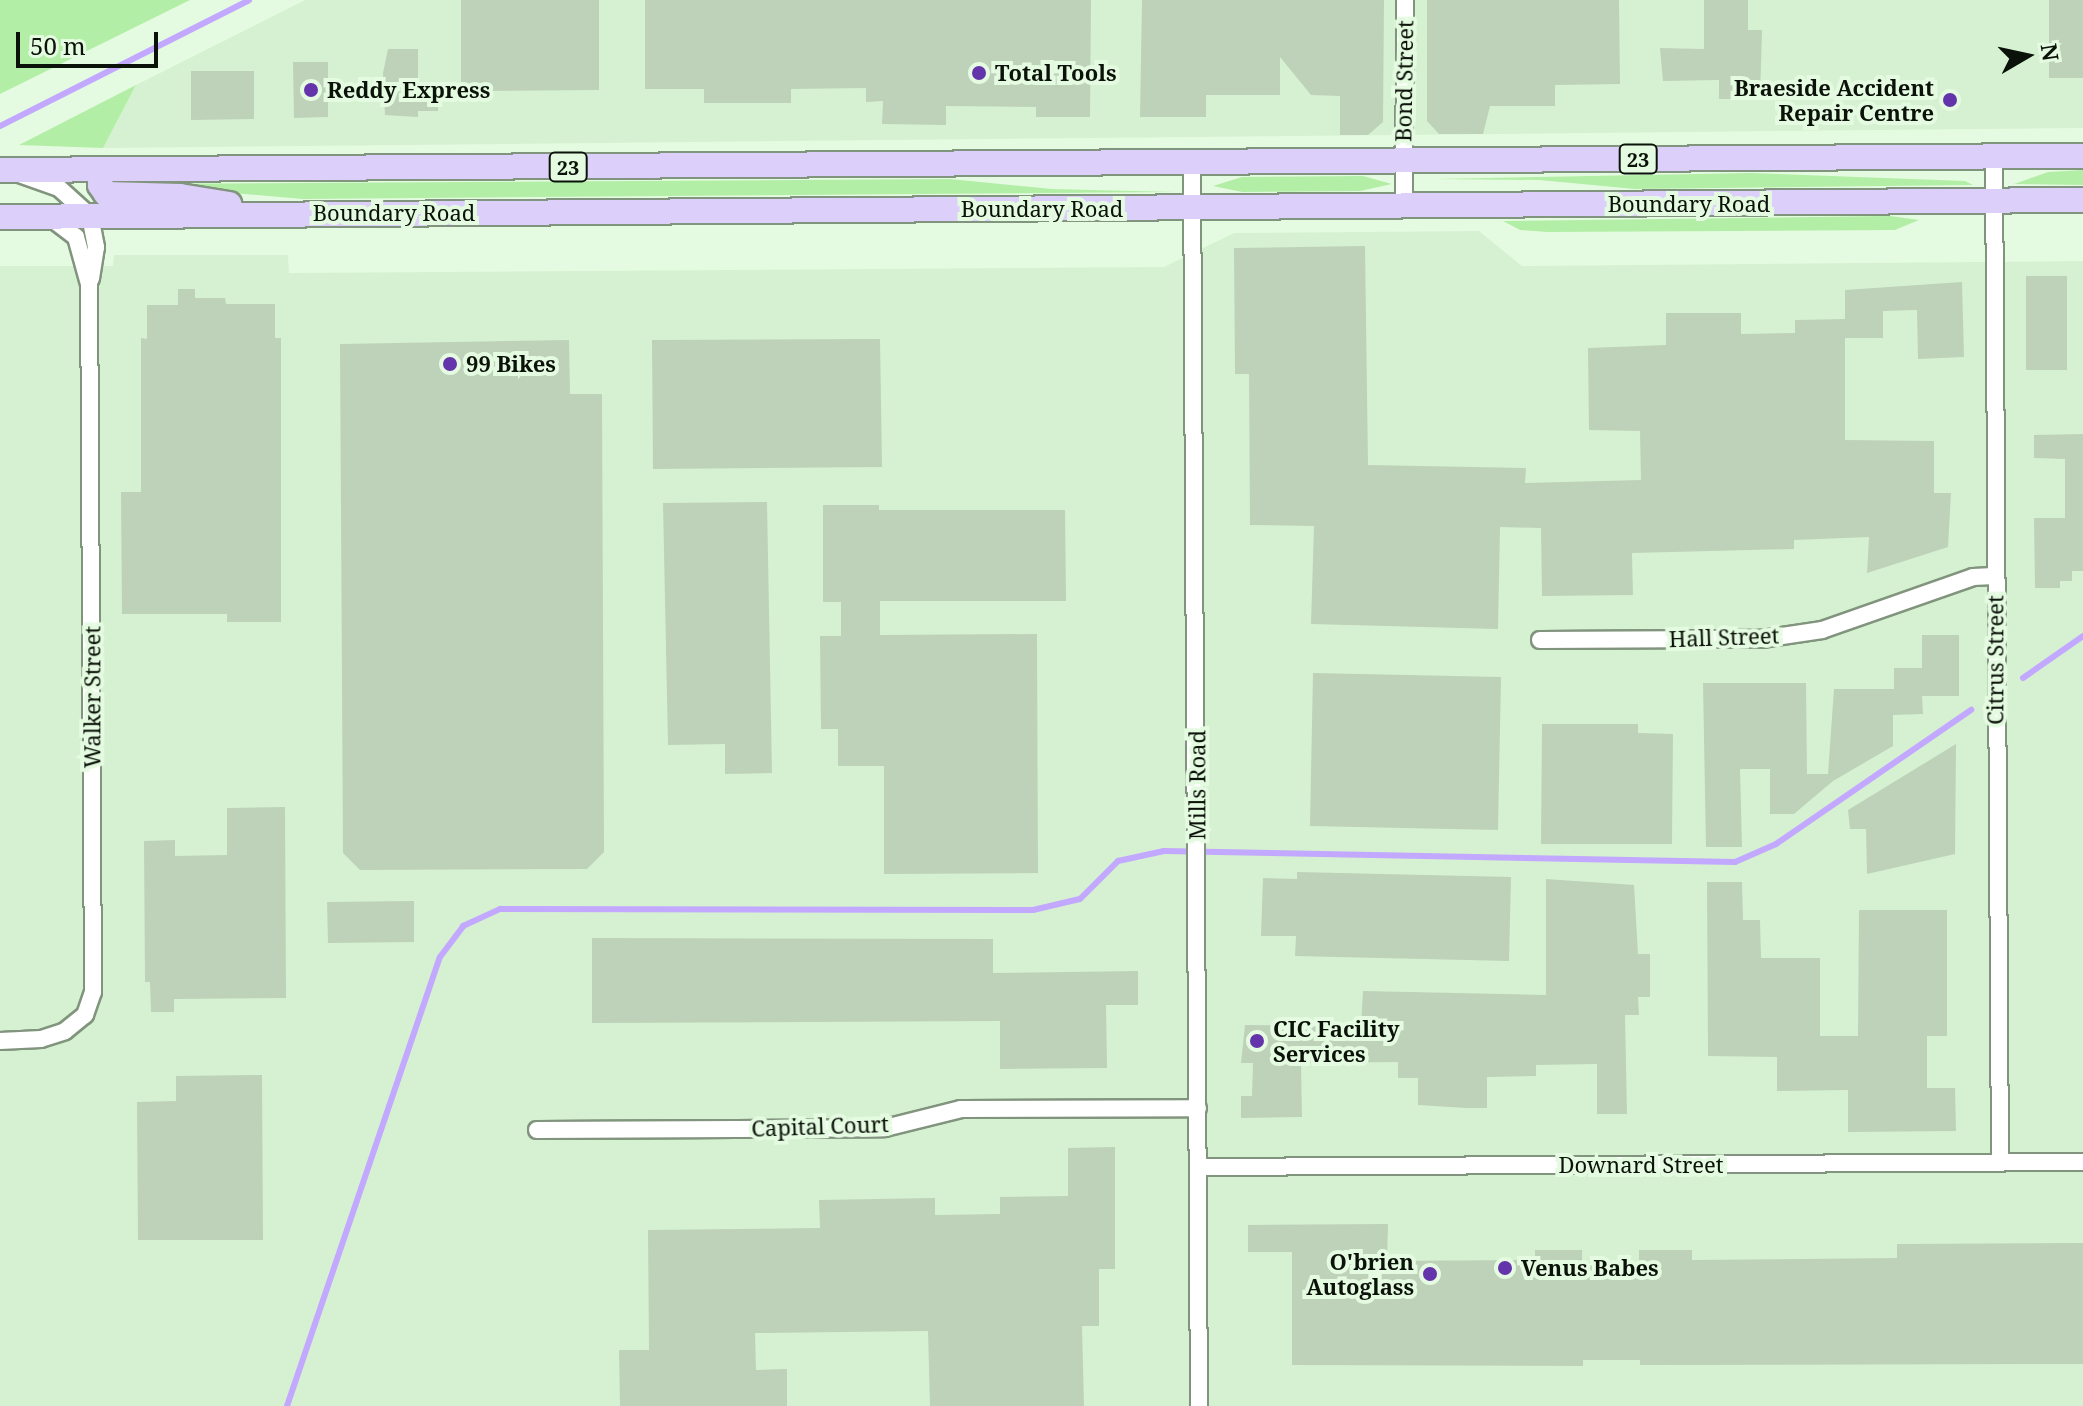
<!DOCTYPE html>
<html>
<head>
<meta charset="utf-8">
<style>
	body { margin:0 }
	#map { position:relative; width:2083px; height:1406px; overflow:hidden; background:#e5fbe1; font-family:"Noto Serif",serif }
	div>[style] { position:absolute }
	.built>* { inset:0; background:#d6f1d1 }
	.green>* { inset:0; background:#b3eea7 }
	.stream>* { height:6px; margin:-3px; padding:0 3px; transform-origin:3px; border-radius:3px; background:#c2a8ff }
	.building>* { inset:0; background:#bdd2b9 }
	.roads { filter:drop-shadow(2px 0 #81947d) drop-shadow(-2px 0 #81947d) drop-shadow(0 2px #81947d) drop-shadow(0 -2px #81947d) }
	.minor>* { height:16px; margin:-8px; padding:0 8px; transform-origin:8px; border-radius:8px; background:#fff }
	.primary>* { height:24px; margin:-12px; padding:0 12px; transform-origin:12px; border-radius:12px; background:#dcd0fb }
	.dots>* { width:22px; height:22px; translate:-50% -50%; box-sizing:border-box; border:4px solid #e5fbe1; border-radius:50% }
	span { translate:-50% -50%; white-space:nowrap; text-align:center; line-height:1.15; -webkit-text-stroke:8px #e5fbe1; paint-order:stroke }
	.shield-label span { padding:2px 6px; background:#e5fbe1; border:2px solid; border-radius:6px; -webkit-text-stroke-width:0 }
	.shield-label { font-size:20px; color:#0b1209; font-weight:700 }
	.poi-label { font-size:22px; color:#0b1209; font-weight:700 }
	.left { translate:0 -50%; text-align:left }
	.right { translate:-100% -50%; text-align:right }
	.street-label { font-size:22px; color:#0b1209 }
	.north { position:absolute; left:1987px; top:16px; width:80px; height:80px; -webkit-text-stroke:6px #e5fbe1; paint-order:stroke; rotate:81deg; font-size:22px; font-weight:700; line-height:32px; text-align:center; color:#0b1209 }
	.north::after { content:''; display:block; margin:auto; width:28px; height:36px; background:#0b1209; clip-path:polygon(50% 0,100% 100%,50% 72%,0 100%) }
	.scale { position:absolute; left:16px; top:32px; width:142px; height:36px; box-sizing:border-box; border:4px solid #0b1209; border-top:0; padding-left:10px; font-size:24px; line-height:28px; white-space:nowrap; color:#0b1209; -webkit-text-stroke:6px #e5fbe1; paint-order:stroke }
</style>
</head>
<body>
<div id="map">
	<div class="built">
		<i style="clip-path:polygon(305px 0,2083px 0,2083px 128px,103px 148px,136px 85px)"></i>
		<i style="clip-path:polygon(1479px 231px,1522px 266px,2083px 261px,2083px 1406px,0 1406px,0 266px,113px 266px,114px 255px,288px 255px,289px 273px,1164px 267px,1234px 233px)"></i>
	</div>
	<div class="green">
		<i style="clip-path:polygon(0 0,190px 0,0 94px)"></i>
		<i style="clip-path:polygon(136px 85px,103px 148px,19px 145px)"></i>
		<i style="clip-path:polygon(2083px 170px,2083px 185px,2014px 184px,2048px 172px)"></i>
		<i style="clip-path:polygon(1750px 173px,1965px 181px,1973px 185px,1635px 189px,1539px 180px,1434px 179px)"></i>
		<i style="clip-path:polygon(1363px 176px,1392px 184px,1360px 191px,1242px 192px,1213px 186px,1242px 177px)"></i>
		<i style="clip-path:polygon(950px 179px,1052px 189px,1176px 192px,303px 199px,127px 184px)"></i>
		<i style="clip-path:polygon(1890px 216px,1919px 220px,1895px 230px,1547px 232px,1520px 230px,1503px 221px)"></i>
	</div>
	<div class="stream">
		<i style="left:0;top:126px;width:279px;rotate:-26.8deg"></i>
		<i style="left:2023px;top:678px;width:73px;rotate:-35deg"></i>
		<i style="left:287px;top:1406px;width:474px;rotate:-71.2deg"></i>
		<i style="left:440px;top:957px;width:39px;rotate:-53deg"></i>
		<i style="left:463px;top:926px;width:41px;rotate:-24.7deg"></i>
		<i style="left:500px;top:909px;width:533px;rotate:0.11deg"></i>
		<i style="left:1033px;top:910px;width:48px;rotate:-13.2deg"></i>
		<i style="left:1080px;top:899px;width:54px;rotate:-45deg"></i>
		<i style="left:1118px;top:861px;width:47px;rotate:-12.3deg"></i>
		<i style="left:1164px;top:851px;width:571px;rotate:1.1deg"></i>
		<i style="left:1735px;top:862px;width:45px;rotate:-23.7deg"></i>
		<i style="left:1776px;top:844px;width:237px;rotate:-34.5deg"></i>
	</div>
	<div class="building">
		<i style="clip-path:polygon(461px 0,599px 0,599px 90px,461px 91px)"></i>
		<i style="clip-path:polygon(645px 0,1091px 0,1090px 117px,1036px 117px,1036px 107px,946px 106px,946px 125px,882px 124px,883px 101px,866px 102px,866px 88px,791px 89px,791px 103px,704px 103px,704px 89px,645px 89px)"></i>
		<i style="clip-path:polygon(1142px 0,1384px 0,1383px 122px,1368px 135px,1340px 135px,1340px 96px,1311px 95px,1280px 57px,1280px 95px,1206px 95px,1206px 117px,1140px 117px)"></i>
		<i style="clip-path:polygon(1427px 0,1619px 0,1620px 84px,1555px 85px,1555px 106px,1490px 106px,1483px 134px,1439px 134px,1427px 121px)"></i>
		<i style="clip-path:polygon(1704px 0,1748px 0,1748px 30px,1762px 30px,1760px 99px,1719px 99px,1719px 80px,1663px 81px,1660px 48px,1704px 49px)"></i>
		<i style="clip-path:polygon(2049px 0,2083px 0,2083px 78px,2049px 78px)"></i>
		<i style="clip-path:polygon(388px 49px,418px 49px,418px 83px,438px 83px,438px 111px,418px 111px,418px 117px,385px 115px,383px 73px)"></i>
		<i style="clip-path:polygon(293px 62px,328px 62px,328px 117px,294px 118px)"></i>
		<i style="clip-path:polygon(191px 71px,254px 71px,254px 119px,191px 120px)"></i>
		<i style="clip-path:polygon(1365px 246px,1368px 465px,1526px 468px,1525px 483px,1641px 480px,1640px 431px,1589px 430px,1588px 348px,1666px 345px,1666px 313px,1741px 313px,1741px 334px,1795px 333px,1795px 320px,1845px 319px,1845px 290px,1962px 282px,1964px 357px,1918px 359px,1917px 310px,1883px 311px,1883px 338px,1845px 338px,1845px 440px,1934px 441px,1934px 493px,1951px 493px,1948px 547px,1867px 573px,1869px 537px,1794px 540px,1794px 549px,1632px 553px,1633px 595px,1542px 596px,1541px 528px,1500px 527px,1498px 629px,1311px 624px,1314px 526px,1250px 525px,1249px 374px,1235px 374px,1234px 248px)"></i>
		<i style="clip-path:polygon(2026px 276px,2067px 276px,2067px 370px,2026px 370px)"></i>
		<i style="clip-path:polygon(178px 289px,195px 289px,195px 298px,225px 298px,226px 304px,275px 304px,275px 338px,281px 338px,281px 622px,227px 622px,227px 614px,122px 614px,121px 492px,141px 492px,141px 338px,147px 339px,147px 305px,178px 305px)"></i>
		<i style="clip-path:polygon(880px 339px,882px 467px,653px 469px,652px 340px)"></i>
		<i style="clip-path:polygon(569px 340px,570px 394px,602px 394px,604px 852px,587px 869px,360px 870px,343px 853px,340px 344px)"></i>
		<i style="clip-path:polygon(2083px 434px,2083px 571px,2072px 571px,2072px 581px,2060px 581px,2060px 588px,2035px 588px,2034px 518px,2065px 518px,2065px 459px,2034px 458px,2034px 435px)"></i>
		<i style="clip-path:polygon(767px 502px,772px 773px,725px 774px,725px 744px,668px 745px,663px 503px)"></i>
		<i style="clip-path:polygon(823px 505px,879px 505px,879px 510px,1065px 510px,1066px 601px,880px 601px,880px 635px,1037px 634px,1038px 873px,884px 874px,884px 766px,838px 766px,838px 729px,821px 729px,820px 636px,841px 636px,841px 602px,823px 602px)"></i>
		<i style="clip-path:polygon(1922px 635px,1959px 635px,1959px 696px,1922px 696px,1923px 714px,1893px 715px,1893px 746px,1833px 781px,1794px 814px,1770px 814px,1770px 769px,1740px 769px,1742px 847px,1706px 847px,1703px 683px,1806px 683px,1807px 774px,1828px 774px,1834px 689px,1894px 689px,1894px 668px,1922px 668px)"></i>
		<i style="clip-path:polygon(1313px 673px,1501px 677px,1498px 830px,1310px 826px)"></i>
		<i style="clip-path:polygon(1542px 724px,1638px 724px,1638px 733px,1673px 734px,1672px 844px,1541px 844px)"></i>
		<i style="clip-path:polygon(1956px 744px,1955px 854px,1867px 874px,1866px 829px,1850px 829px,1848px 810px)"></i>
		<i style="clip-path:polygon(285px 807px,286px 998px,174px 999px,174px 1012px,151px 1012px,150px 982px,145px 982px,144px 841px,175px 840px,175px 856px,227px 855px,227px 808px)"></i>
		<i style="clip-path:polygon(1297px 872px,1511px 877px,1509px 961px,1295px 956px,1296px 936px,1261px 936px,1263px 878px,1297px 879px)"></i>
		<i style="clip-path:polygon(1546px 879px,1634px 885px,1638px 954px,1650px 954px,1650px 997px,1638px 997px,1639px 1015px,1625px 1015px,1627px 1114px,1597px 1114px,1597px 1064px,1536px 1065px,1536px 1076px,1487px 1077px,1487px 1108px,1466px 1108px,1418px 1105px,1418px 1078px,1398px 1078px,1398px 1062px,1301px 1063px,1302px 1117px,1241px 1118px,1241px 1096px,1252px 1096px,1253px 1063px,1241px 1063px,1245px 1025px,1361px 1026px,1363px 991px,1546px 995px)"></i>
		<i style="clip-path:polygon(1707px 882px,1742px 882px,1743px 920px,1760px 920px,1761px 958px,1820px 958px,1820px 1036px,1858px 1036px,1859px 910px,1947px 910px,1947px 1036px,1927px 1036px,1927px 1088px,1955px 1088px,1956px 1131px,1848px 1132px,1848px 1090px,1777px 1091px,1777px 1057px,1708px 1056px)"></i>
		<i style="clip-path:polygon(414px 901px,414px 942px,328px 943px,327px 902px)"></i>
		<i style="clip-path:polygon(592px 938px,993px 939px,993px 973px,1138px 971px,1138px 1005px,1106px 1005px,1107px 1068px,1000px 1069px,1000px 1021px,592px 1023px)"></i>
		<i style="clip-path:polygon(262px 1075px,263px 1240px,138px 1240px,137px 1102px,176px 1101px,176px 1076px)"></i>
		<i style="clip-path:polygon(1115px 1147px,1115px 1269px,1099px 1269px,1099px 1326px,1082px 1326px,1084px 1406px,930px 1406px,928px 1331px,755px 1333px,756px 1370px,787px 1369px,787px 1406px,620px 1406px,619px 1350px,649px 1350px,648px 1230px,820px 1228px,819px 1200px,935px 1198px,935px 1215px,1000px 1214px,1000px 1197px,1068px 1196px,1068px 1148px)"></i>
		<i style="clip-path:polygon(1388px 1224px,1387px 1261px,1535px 1260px,1535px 1250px,1582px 1250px,1582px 1262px,1639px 1262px,1639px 1250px,1692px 1250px,1692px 1260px,1897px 1258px,1897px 1244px,2083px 1243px,2083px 1364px,1640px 1365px,1640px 1360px,1583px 1360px,1583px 1366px,1292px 1365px,1292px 1252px,1248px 1252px,1248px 1225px)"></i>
	</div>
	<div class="roads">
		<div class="minor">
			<i style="left:1994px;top:156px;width:1007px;rotate:89.66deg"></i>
			<i style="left:1192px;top:163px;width:1243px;rotate:89.68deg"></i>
			<i style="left:19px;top:174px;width:42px;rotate:19.3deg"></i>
			<i style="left:59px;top:188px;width:42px;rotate:42.1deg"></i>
			<i style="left:90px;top:216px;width:32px;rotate:79deg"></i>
			<i style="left:96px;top:247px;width:32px;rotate:99deg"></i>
			<i style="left:1404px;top:206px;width:206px;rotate:-89.7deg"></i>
			<i style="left:1540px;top:640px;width:222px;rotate:-0.3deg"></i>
			<i style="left:1762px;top:639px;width:61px;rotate:-8.5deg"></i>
			<i style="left:1822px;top:630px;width:160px;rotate:-19.3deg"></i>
			<i style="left:1973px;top:577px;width:21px;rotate:-3deg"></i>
			<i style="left:0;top:1041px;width:41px;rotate:-2.8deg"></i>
			<i style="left:41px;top:1039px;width:25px;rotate:-18deg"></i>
			<i style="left:65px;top:1031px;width:26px;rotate:-39deg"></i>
			<i style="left:85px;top:1015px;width:24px;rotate:-71deg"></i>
			<i style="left:93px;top:992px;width:708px;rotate:-90.32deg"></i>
			<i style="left:89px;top:284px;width:49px;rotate:-105.5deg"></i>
			<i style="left:76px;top:237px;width:31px;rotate:-143deg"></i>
			<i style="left:537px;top:1130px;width:348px;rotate:-0.3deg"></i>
			<i style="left:885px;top:1128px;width:78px;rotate:-14deg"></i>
			<i style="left:961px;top:1109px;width:237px;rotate:-0.2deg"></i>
			<i style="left:1199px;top:1167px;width:884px;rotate:-0.32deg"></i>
		</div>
		<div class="primary">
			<i style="left:0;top:170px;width:2083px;rotate:-0.39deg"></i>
			<i style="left:101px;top:170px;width:15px;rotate:94deg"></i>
			<i style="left:100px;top:185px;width:11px;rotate:56deg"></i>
			<i style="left:106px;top:194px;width:74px;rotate:1.5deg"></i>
			<i style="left:180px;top:196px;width:50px;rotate:9.3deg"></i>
			<i style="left:0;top:217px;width:2083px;rotate:-0.47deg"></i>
		</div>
	</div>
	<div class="dots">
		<i style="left:979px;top:73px;background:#6434ab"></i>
		<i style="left:311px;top:90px;background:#6434ab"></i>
		<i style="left:1950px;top:100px;background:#6434ab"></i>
		<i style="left:450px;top:364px;background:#6434ab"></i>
		<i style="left:1257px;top:1041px;background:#6434ab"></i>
		<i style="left:1505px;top:1268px;background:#6434ab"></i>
		<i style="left:1430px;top:1274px;background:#6434ab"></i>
	</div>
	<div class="shield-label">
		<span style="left:1638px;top:159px">23</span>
		<span style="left:568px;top:167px">23</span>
	</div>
	<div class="poi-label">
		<span class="left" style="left:995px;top:73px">Total Tools</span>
		<span class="right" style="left:1934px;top:100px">Braeside Accident<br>Repair Centre</span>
		<span class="left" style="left:327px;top:90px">Reddy Express</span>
		<span class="left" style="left:466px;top:364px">99 Bikes</span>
		<span class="left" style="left:1273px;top:1041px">CIC Facility<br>Services</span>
		<span class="right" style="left:1414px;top:1274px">O'brien<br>Autoglass</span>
		<span class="left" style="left:1521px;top:1268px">Venus Babes</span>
	</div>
	<div class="street-label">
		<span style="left:1404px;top:81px;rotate:-89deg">Bond Street</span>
		<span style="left:1689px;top:204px">Boundary Road</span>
		<span style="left:1042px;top:209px">Boundary Road</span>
		<span style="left:394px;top:213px">Boundary Road</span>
		<span style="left:1724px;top:637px;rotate:-2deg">Hall Street</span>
		<span style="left:1995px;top:660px;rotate:-90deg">Citrus Street</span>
		<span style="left:92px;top:697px;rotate:-90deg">Walker Street</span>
		<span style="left:1197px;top:785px;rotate:-90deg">Mills Road</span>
		<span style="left:820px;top:1126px;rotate:-2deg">Capital Court</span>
		<span style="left:1641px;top:1165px">Downard Street</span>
	</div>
	<div class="north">N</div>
	<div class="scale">50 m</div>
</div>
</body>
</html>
